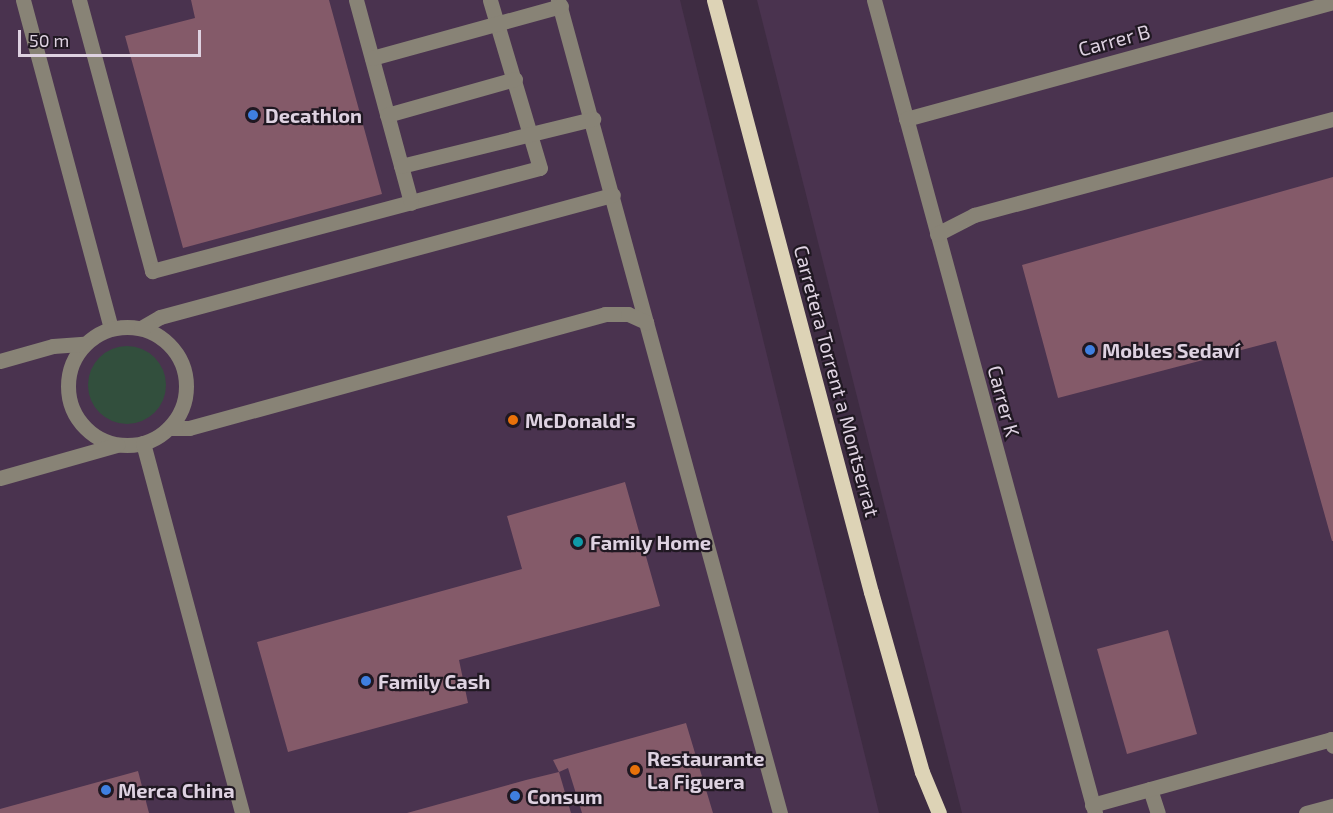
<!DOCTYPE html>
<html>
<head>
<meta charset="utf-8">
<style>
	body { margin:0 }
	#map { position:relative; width:1333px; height:813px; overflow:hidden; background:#3e2c42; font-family:"Exo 2",sans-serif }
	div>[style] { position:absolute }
	.built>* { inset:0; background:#4a334f }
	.green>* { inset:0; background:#324f3d }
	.round { border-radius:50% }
	.building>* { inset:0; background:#845a69 }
	.minor>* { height:15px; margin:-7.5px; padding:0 7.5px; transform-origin:7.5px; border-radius:7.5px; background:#888376 }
	.minor>.ring { margin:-7.5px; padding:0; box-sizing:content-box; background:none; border:15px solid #888376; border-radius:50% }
	.major>* { height:15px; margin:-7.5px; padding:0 7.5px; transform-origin:7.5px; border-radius:7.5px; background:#ddd3b6 }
	.dots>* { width:16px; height:16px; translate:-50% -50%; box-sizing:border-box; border:3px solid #201822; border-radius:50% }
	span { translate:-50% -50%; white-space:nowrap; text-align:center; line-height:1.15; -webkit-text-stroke:4.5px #201822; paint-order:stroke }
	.street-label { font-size:20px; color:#ded2e1 }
	.poi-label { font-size:20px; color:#ded2e1; font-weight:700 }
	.left { translate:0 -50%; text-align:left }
	.scale { position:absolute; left:18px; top:30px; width:183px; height:27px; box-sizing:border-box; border:3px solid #ded2e1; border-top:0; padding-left:8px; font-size:18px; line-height:21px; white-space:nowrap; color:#ded2e1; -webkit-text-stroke:4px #201822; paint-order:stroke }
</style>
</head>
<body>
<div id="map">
	<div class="built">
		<i style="clip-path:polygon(0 0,680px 0,879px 813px,0 813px)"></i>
		<i style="clip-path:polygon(757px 0,1333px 0,1333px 813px,962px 813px)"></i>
	</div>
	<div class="green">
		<i class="round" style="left:88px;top:346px;width:78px;height:78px"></i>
	</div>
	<div class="building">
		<i style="clip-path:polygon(191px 0,329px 0,382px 194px,183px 248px,125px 36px,195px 18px)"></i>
		<i style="clip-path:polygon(1333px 177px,1333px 541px,1332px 541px,1276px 341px,1058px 398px,1022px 265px)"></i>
		<i style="clip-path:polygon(625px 482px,660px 606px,459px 660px,468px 703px,288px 752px,257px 642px,522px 569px,507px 516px)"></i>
		<i style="clip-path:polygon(1168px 630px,1197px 734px,1127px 754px,1097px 649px)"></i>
		<i style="clip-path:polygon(686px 723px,713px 813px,582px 813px,568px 768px,559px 772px,553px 760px)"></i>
		<i style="clip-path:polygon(138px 771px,149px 813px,0 813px,0 809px)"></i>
		<i style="clip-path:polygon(559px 772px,571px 813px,407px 813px,526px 780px)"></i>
	</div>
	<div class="minor">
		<i style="left:23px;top:0;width:340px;rotate:75deg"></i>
		<i style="left:79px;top:0;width:281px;rotate:74.9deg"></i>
		<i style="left:152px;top:271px;width:401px;rotate:-14.9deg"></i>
		<i style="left:540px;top:168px;width:175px;rotate:-106.6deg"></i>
		<i style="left:356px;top:0;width:210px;rotate:74.8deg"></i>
		<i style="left:558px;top:0;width:843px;rotate:74.73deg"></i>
		<i style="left:874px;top:0;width:843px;rotate:74.79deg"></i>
		<i style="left:372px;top:58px;width:196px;rotate:-15.4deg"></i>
		<i style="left:387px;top:115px;width:133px;rotate:-15.7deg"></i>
		<i style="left:906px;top:119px;width:443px;rotate:-15.3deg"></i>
		<i style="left:401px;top:166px;width:198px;rotate:-13.8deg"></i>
		<i style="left:937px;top:234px;width:42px;rotate:-27.2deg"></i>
		<i style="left:974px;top:215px;width:372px;rotate:-15deg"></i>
		<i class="ring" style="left:68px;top:327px;width:103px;height:103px"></i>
		<i style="left:141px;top:328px;width:22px;rotate:-30deg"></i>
		<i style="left:160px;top:317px;width:469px;rotate:-15.1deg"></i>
		<i style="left:0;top:361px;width:55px;rotate:-15.8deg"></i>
		<i style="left:53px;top:346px;width:31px;rotate:-4deg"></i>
		<i style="left:169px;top:428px;width:20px"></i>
		<i style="left:189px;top:428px;width:431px;rotate:-15.3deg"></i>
		<i style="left:605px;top:314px;width:23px"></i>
		<i style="left:628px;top:314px;width:20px;rotate:24deg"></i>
		<i style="left:143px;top:443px;width:383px;rotate:75deg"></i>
		<i style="left:0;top:478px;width:122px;rotate:-15.8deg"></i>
		<i style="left:1150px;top:789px;width:25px;rotate:72deg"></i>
		<i style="left:1092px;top:805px;width:248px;rotate:-15.4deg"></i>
		<i style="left:1331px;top:739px;width:7px;rotate:74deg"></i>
		<i style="left:1306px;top:813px;width:28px;rotate:-15deg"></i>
	</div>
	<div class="major">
		<i style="left:714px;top:0;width:612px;rotate:75.15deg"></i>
		<i style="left:871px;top:592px;width:187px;rotate:74.2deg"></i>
		<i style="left:922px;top:772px;width:44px;rotate:67.5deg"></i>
	</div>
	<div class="dots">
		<i style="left:253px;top:115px;background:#3f7fe0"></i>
		<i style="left:1090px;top:350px;background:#3f7fe0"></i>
		<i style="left:513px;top:420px;background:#e8710a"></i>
		<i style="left:578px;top:542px;background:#0f9aa8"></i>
		<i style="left:366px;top:681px;background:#3f7fe0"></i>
		<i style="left:635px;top:770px;background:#e8710a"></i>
		<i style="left:106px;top:790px;background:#3f7fe0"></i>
		<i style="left:515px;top:796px;background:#3f7fe0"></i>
	</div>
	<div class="street-label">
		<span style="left:1114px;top:40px;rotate:-15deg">Carrer B</span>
		<span style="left:837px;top:381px;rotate:75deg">Carretera Torrent a Montserrat</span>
		<span style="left:1004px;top:401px;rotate:75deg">Carrer K</span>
	</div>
	<div class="poi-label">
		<span class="left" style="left:265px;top:115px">Decathlon</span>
		<span class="left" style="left:1102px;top:350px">Mobles Sedaví</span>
		<span class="left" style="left:525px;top:420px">McDonald's</span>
		<span class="left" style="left:590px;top:542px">Family Home</span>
		<span class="left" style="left:378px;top:681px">Family Cash</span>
		<span class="left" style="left:647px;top:770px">Restaurante<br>La Figuera</span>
		<span class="left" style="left:118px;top:790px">Merca China</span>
		<span class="left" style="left:527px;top:796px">Consum</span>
	</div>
	<div class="scale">50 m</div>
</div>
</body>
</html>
